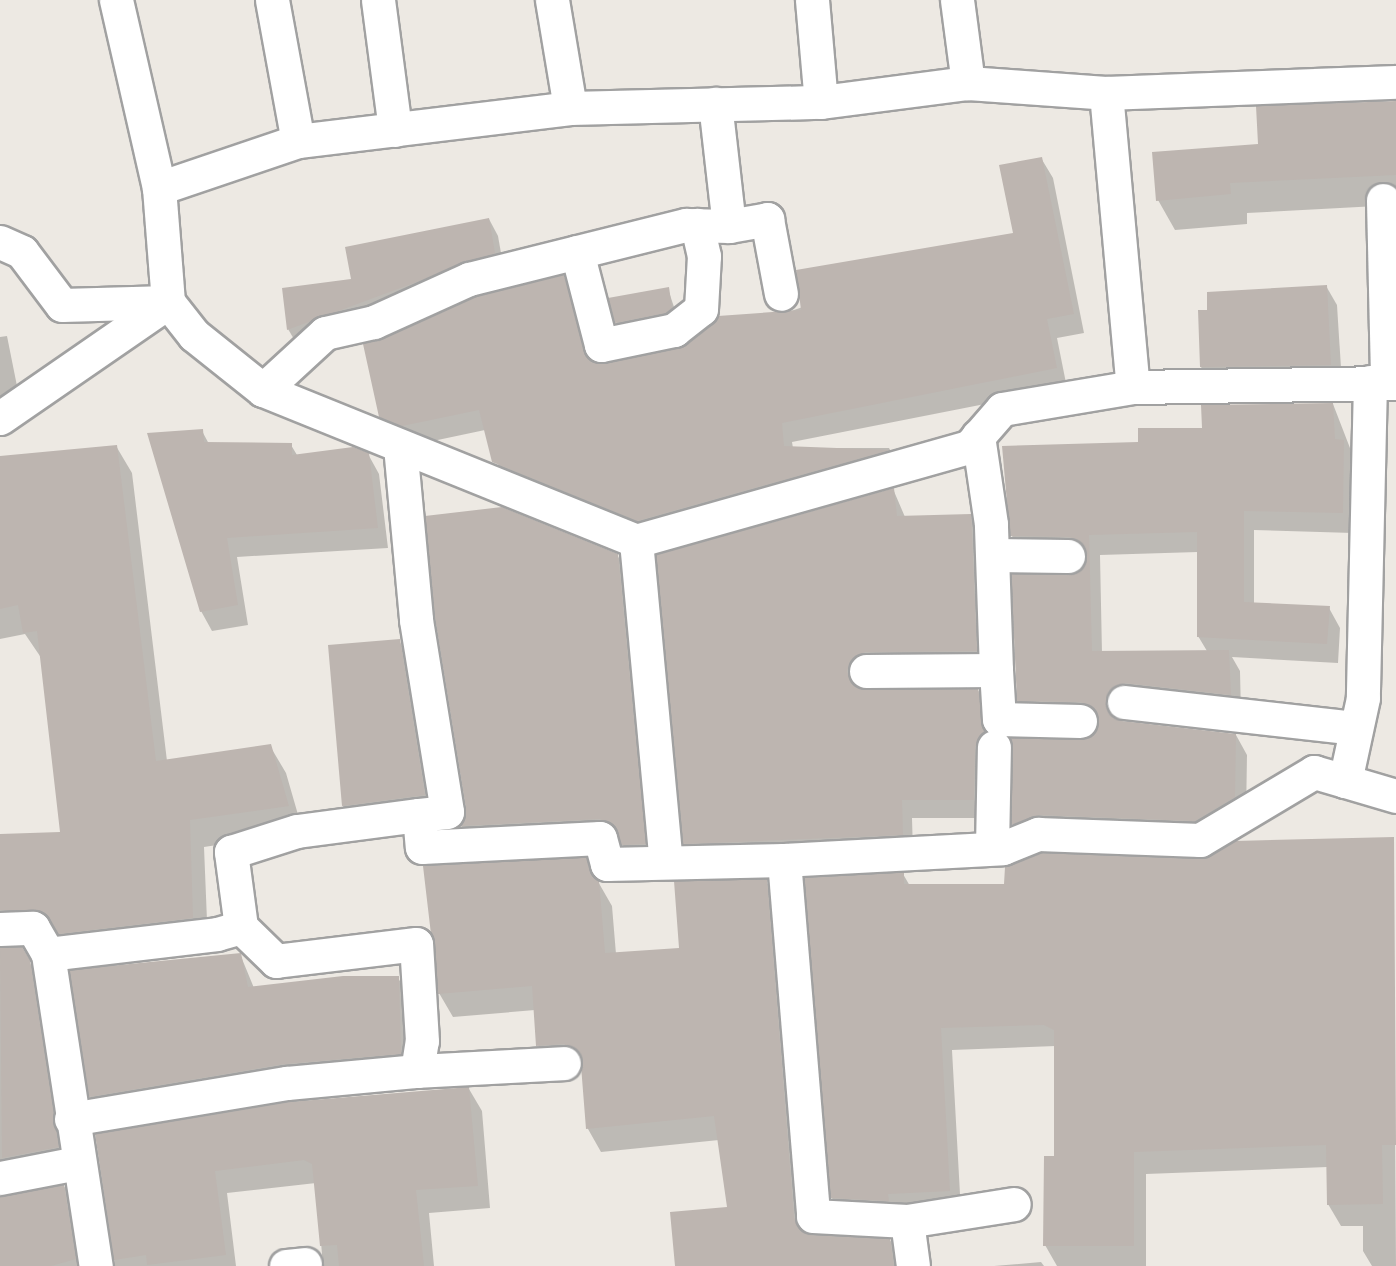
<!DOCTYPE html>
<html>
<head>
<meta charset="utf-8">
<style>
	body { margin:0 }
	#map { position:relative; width:1396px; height:1266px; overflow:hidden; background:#ede9e3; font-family:"Space Grotesk",sans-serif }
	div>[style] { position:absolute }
	.shadow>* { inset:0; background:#0003 }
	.building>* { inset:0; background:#bdb5b0 }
	.roads { filter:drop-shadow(2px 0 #a1a1a1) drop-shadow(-2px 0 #a1a1a1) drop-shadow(0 2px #a1a1a1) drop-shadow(0 -2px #a1a1a1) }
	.minor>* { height:33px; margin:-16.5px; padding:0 16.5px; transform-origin:16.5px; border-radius:16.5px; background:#fff }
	span { translate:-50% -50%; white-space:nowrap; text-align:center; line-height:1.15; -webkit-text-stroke:4.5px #fff; paint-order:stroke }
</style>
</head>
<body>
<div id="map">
	<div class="shadow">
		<i style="clip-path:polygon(1396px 102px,1396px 205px,1247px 213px,1247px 224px,1175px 230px,1158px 200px)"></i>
		<i style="clip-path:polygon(1041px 158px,1053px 178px,1084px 333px,1057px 338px,1067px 388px,792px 442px,793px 448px,889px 448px,899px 466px,649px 540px,505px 482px,485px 430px,414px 445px,391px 436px,380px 416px,563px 277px,593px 361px,605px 365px,678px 350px,1015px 234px)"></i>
		<i style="clip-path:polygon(489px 219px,498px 236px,504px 270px,298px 346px,288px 329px,353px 280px)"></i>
		<i style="clip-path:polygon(1326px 286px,1337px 305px,1342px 384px,1212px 386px,1201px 367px,1208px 311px)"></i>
		<i style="clip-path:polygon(668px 289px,678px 319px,622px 333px,616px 322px)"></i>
		<i style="clip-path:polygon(7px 336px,19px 396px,0 400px,0 337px)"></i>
		<i style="clip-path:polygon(evenodd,1333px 404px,1355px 461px,1353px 533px,1254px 530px,1254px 604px,1329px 608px,1340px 628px,1338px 663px,1232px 657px,1240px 671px,1241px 714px,1119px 711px,1121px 722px,1236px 735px,1247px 755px,1246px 817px,1207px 840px,1024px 844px,1013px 824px,1099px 725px,1030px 720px,1018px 700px,1069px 576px,1085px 567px,1087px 559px,1023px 556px,1012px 536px,1139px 443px,1333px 404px,1198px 552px,1198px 636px,1207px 651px,1102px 653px,1100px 555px,1198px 552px)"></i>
		<i style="clip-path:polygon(202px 431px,209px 444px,291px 445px,297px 455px,368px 454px,379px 474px,388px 548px,237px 557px,248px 625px,212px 631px,201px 611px)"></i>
		<i style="clip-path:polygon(116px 446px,132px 473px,167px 761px,270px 746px,286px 773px,303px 832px,204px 847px,208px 945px,15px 937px,0 946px,0 835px,62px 833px,42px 659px,25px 634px,0 639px,0 517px)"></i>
		<i style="clip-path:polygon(893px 489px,905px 517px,970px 515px,981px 534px,987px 670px,860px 680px,858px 689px,978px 690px,988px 709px,995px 750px,984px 818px,912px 818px,913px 853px,695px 862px,685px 843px)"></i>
		<i style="clip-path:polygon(617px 555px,630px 577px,657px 866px,635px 866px,623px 845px,613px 840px,473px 847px,461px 826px,467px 809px)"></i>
		<i style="clip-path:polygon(399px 641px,412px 663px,437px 817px,356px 828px,343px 806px)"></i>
		<i style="clip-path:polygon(1393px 839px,1396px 1266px,1372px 1266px,1363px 1251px,1363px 1226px,1341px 1226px,1328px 1204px,1327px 1167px,1146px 1174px,1146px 1266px,1057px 1266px,1045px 1245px,1055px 1158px,1056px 1046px,952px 1050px,961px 1212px,844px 1220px,832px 1198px,903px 874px,910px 886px,1005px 885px)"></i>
		<i style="clip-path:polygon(585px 859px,612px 906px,616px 954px,681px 949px,766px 881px,779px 904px,809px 1235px,890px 1240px,904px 1266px,676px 1266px,728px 1208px,719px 1140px,601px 1152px,588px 1129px,583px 1070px,551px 1069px,538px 1045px,535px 1010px,453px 1017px,439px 993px,425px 867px)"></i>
		<i style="clip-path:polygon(0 949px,22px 949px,42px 985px,71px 1170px,0 1190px)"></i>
		<i style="clip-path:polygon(240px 954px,254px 988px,398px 978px,409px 996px,411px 1072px,101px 1115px,90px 1096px)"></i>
		<i style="clip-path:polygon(469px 1089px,482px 1111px,490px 1208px,429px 1213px,434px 1266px,323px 1266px,316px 1183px,227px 1193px,236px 1266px,115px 1266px,96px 1135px)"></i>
		<i style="clip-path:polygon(64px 1186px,77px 1209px,86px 1266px,0 1266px,0 1197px)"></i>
		<i style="clip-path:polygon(1041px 1262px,1044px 1266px,994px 1266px)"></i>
	</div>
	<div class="building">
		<i style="clip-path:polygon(1396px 101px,1396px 175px,1230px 183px,1231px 194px,1156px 201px,1152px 152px,1258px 144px,1256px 106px)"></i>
		<i style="clip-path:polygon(1042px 157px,1074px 314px,1047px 319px,1057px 368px,782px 423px,784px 446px,890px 450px,637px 521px,492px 462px,479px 410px,402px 426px,379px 417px,363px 344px,475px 297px,564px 275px,588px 358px,605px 363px,678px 348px,718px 316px,801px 310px,796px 270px,1013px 233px,999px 165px)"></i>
		<i style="clip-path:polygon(489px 218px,495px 253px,287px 330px,282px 288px,351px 279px,345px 247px)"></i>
		<i style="clip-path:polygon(1327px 285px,1331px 365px,1200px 367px,1198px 310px,1207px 310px,1207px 292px)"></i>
		<i style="clip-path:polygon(669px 287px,672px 308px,666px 313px,615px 323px,608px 298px)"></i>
		<i style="clip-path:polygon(1333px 403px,1335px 439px,1344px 440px,1343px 513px,1244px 511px,1244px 602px,1330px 606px,1327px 644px,1197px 637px,1197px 532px,1089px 535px,1092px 651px,1229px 650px,1231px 695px,1125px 683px,1109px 691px,1107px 710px,1122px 721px,1236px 734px,1235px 797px,1195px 821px,1039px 815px,1011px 825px,1010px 738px,1080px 740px,1096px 731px,1099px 721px,1096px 712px,1081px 702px,1017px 701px,1011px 574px,1068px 575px,1084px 566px,1087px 556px,1078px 540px,1069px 537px,1010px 536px,1002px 446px,1138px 442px,1138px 428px,1202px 428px,1201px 405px)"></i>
		<i style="clip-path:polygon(203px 429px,204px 442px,292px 443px,292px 455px,353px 447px,369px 453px,378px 528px,227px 538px,238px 605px,200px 612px,147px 433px)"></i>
		<i style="clip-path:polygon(117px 445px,156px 761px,271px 744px,289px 806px,190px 820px,193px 918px,58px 934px,42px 911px,0 910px,0 834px,60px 832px,37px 631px,23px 633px,18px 605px,0 609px,0 456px)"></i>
		<i style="clip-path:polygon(894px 488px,897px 516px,971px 514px,977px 651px,865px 652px,850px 661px,847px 672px,856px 687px,866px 690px,978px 689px,985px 731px,975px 747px,974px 800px,902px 800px,903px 835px,683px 844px,656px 555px)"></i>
		<i style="clip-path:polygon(502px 507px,618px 554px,646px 844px,621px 845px,614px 826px,600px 819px,459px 826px,466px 809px,435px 618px,425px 516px)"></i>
		<i style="clip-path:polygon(400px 639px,425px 795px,342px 806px,328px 645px)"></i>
		<i style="clip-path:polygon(1394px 837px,1396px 1145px,1382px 1145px,1383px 1204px,1327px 1205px,1326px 1145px,1134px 1152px,1134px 1246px,1043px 1246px,1044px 1156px,1054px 1156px,1054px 1030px,1044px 1025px,941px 1028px,950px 1191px,888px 1194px,889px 1201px,830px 1198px,804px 878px,904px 872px,904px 884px,1004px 884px,1005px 867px,1041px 853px,1199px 859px,1235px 841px)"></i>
		<i style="clip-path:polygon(586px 857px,599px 881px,605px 953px,679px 948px,674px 881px,767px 879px,794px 1218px,811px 1235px,890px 1239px,894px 1266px,675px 1266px,670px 1212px,727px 1207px,714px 1116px,586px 1129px,580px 1053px,564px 1044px,536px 1046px,532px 986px,438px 994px,423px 866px)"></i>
		<i style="clip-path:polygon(22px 947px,30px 960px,59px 1147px,2px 1158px,0 948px)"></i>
		<i style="clip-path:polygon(241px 953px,248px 987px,343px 976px,399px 976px,401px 1054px,284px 1064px,89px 1097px,69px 970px)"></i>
		<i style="clip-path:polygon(469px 1087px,478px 1186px,416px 1190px,424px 1266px,339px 1266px,337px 1245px,320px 1246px,312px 1164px,304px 1160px,215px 1171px,226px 1255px,147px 1265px,146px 1255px,114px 1260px,95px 1134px,289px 1102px)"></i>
		<i style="clip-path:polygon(64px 1185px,76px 1259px,51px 1266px,0 1266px,0 1196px)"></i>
	</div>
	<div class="roads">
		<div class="minor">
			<i style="left:116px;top:0;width:193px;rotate:77.1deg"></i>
			<i style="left:272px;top:0;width:143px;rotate:79.6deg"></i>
			<i style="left:378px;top:0;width:131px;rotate:82.5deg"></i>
			<i style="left:552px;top:0;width:109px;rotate:80.5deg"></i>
			<i style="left:812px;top:0;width:102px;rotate:85deg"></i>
			<i style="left:957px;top:0;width:84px;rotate:82.5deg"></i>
			<i style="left:1106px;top:93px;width:295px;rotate:84.8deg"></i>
			<i style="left:1383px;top:200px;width:183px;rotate:88.7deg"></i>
			<i style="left:729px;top:226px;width:39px;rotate:-10deg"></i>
			<i style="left:767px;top:219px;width:76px;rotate:79.4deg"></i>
			<i style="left:0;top:242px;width:24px;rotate:24deg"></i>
			<i style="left:22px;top:252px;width:66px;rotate:53deg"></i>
			<i style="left:62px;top:305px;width:106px;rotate:-1.6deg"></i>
			<i style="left:168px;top:302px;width:42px;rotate:51.8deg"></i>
			<i style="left:194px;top:335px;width:88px;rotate:38.6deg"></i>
			<i style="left:263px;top:390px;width:402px;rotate:22deg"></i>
			<i style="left:636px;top:541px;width:346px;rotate:-15.8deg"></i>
			<i style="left:969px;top:447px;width:50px;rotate:-49deg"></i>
			<i style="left:1002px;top:409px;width:133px;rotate:-9.5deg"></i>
			<i style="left:1133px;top:387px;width:263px;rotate:-0.9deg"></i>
			<i style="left:577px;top:252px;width:96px;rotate:75.5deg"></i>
			<i style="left:601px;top:345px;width:75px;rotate:-11.6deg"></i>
			<i style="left:674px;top:330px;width:34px;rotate:-38deg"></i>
			<i style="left:701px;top:309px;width:53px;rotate:-86.8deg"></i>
			<i style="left:704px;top:256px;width:32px;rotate:-103deg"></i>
			<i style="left:1370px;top:382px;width:316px;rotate:91.3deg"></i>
			<i style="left:1363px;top:698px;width:85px;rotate:102.2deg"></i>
			<i style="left:1345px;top:781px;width:53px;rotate:16.4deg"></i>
			<i style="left:263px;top:390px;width:84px;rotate:-42.6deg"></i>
			<i style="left:325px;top:333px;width:50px;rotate:-12.7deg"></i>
			<i style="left:374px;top:322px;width:104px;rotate:-24.4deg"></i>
			<i style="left:469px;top:279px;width:224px;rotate:-14deg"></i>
			<i style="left:686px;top:225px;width:43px;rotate:1.3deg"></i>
			<i style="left:729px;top:226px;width:123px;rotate:-96.5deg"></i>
			<i style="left:0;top:418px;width:204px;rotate:-34.6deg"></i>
			<i style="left:168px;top:302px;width:114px;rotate:-94.5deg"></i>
			<i style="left:159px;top:188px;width:147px;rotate:-18.7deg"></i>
			<i style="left:298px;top:141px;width:274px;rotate:-6.9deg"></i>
			<i style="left:570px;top:108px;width:251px;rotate:-1.4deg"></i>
			<i style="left:821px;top:102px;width:148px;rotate:-7.4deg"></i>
			<i style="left:968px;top:83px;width:138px;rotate:4.1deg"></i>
			<i style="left:1106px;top:93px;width:290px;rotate:-2.2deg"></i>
			<i style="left:400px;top:446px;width:175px;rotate:84.7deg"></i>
			<i style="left:416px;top:620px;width:194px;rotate:80.8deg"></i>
			<i style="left:447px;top:812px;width:28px;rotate:174deg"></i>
			<i style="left:636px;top:541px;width:322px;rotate:84.7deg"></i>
			<i style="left:993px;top:555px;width:75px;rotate:0.8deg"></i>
			<i style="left:996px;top:670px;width:49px;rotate:86.5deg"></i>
			<i style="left:999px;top:719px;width:81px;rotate:1.4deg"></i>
			<i style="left:866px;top:671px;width:130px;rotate:-0.4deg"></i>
			<i style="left:996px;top:670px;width:146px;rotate:-92deg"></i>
			<i style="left:991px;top:524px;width:89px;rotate:-98.4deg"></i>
			<i style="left:1124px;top:702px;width:233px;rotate:6.4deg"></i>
			<i style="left:992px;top:848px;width:101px;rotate:-88.9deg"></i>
			<i style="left:784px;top:860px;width:357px;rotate:85.3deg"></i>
			<i style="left:813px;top:1216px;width:94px;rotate:3deg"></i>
			<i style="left:907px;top:1221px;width:45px;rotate:82.4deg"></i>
			<i style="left:0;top:929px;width:33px;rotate:-2deg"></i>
			<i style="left:33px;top:928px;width:30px;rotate:60deg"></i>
			<i style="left:48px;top:954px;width:170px;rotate:-6.7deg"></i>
			<i style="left:217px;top:934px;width:25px;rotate:-16deg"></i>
			<i style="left:241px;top:927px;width:76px;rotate:-97.6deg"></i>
			<i style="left:231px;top:852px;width:69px;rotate:-17.7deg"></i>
			<i style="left:297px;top:831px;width:123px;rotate:-7.5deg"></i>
			<i style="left:419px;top:815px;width:32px;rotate:85deg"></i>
			<i style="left:422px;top:847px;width:178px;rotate:-2.9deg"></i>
			<i style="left:600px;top:838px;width:27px;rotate:75deg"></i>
			<i style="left:607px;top:864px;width:177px;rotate:-1.3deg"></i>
			<i style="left:784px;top:860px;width:219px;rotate:-3.1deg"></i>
			<i style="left:1003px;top:848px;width:38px;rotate:-22deg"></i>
			<i style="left:1038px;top:834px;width:162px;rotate:2.1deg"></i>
			<i style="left:1200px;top:840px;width:133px;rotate:-30.8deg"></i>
			<i style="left:1314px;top:772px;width:32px;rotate:16deg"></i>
			<i style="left:48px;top:954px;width:316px;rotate:81.3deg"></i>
			<i style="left:417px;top:1071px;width:147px;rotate:-3.1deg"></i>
			<i style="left:71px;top:1119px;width:219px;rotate:-9.5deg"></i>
			<i style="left:287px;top:1083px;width:131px;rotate:-5.3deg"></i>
			<i style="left:417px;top:1071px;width:30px;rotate:-81deg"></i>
			<i style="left:422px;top:1041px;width:97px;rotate:-93.5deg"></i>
			<i style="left:416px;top:944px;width:141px;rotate:173.1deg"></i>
			<i style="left:276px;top:961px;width:49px;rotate:-135.8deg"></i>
			<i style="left:0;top:1178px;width:78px;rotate:-11deg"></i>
			<i style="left:907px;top:1221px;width:108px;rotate:-9deg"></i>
			<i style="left:286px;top:1266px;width:19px;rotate:-6deg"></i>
		</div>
	</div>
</div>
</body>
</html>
